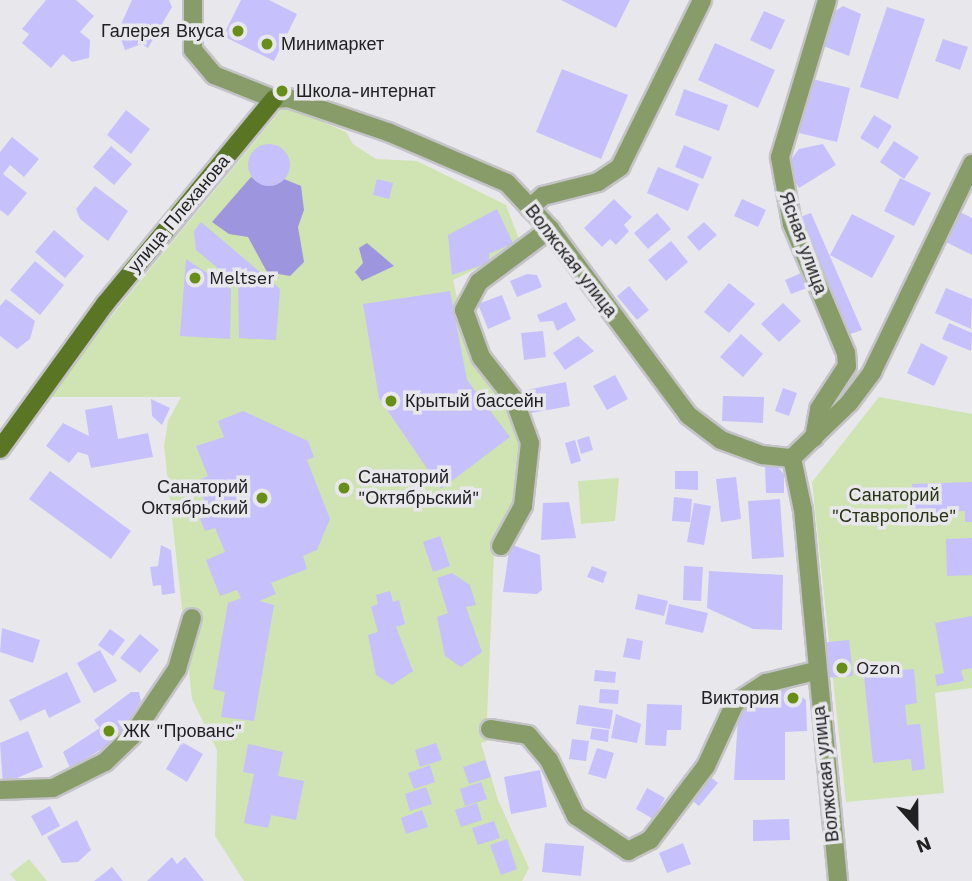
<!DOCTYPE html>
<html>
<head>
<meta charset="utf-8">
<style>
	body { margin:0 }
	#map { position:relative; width:972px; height:881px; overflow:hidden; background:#e8e8ec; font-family:"Work Sans",sans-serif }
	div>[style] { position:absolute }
	.green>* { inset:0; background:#cfe4b2 }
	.water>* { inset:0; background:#9d95de }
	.building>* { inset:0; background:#c6c0fd }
	.round { border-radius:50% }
	.roads { filter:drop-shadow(2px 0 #c4c4c8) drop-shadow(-2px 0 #c4c4c8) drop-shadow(0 2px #c4c4c8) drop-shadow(0 -2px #c4c4c8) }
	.street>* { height:18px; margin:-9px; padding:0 9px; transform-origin:9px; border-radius:9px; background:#879c69 }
	.secondary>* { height:18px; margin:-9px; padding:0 9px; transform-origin:9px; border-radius:9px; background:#5a7624 }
	.dots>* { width:19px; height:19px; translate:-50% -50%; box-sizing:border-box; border:4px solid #e8e8ec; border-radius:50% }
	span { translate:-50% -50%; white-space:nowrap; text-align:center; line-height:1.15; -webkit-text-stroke:7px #e8e8ec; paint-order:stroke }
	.poi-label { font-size:18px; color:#212122 }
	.right { translate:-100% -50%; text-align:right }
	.left { translate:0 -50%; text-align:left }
	.street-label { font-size:18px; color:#212122 }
	.park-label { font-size:18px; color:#273313 }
	.north { position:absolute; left:881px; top:790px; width:70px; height:70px; -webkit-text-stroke:5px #e8e8ec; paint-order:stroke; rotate:159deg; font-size:19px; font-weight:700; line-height:28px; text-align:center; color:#212122 }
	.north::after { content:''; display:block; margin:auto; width:24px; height:32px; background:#212122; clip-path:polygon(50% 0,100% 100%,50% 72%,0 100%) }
</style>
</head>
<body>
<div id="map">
	<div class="green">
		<i style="clip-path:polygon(285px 105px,346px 132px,353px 144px,376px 159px,417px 161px,506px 205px,522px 247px,453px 280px,465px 333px,520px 430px,524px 465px,516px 503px,497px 533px,494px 554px,487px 718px,493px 739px,481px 743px,498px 800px,529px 868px,522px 881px,244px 881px,215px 836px,217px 750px,192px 699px,164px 446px,168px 421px,181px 397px,45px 397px)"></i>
		<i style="clip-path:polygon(879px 397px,972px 414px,972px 688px,935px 693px,944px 793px,846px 802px,812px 482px)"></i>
		<i style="clip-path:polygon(619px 478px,615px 521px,581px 524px,578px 481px)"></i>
		<i style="clip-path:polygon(29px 859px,47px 881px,16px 881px,10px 874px)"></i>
	</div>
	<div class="water">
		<i style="clip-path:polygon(251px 177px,263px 185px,284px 179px,301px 186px,304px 210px,298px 227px,304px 262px,290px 276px,267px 272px,248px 237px,229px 234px,212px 222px)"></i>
		<i style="clip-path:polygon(367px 243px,394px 266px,362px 281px,355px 272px,363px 263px,359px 248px)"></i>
	</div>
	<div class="building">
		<i style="clip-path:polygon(46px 0,76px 0,94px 16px,80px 32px,90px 40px,89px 58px,72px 62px,63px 54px,51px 68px,22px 43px,29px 34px,22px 29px)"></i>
		<i style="clip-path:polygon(132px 0,169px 0,172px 7px,148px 48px,142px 44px,125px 50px,118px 31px)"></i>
		<i style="clip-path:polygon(241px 0,269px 0,297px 14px,274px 61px,223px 36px)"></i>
		<i style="clip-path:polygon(561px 0,630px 0,616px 28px)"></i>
		<i style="clip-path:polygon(843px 6px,861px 14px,849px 56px,821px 45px,834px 12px)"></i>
		<i style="clip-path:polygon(887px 7px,925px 19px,898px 99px,860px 87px)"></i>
		<i style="clip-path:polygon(764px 11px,785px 20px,771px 50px,750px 40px)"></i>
		<i style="clip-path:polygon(943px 39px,968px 47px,960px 70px,935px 61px)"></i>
		<i style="clip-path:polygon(715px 43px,775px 70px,758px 108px,698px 80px)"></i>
		<i style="clip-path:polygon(562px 69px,628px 95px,601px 159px,536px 132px)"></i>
		<i style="clip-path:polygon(812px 79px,850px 88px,837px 142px,799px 133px)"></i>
		<i style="clip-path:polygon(684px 89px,728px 105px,719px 131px,675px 115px)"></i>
		<i style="clip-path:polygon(126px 110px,150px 129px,131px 154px,107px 135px)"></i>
		<i style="clip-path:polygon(874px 115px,892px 126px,878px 149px,860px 138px)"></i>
		<i style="clip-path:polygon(12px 137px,39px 159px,24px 177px,10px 165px,3px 174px,27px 193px,8px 216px,0 210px,0 152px)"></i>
		<i style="clip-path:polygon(894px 141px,919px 157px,904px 179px,880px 162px)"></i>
		<i style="clip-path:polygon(823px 144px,836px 165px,799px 188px,785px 167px,799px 149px)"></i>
		<i class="round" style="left:248px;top:144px;width:42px;height:42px"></i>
		<i style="clip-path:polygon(684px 145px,712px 157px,703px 179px,675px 167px)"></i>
		<i style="clip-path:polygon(111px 146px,132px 164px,114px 185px,93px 167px)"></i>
		<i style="clip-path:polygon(658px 167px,699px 184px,688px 211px,647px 193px)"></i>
		<i style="clip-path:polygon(900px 178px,931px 193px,914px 226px,884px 211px)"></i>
		<i style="clip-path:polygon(377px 179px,393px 183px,389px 199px,373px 195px)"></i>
		<i style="clip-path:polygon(95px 186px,128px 211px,108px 241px,80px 219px,76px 209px)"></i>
		<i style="clip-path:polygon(614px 199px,632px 217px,624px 225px,629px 231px,616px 245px,610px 239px,602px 247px,584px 228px)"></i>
		<i style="clip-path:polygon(742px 199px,766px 210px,758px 227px,734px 216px)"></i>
		<i style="clip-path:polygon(497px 209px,513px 243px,489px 254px,489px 263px,452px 275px,448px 235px)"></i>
		<i style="clip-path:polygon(958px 211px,972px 218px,972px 255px,944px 241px)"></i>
		<i style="clip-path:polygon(657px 213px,671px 229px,648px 249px,634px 233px)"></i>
		<i style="clip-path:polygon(811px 213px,862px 330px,848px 335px,797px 218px)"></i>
		<i style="clip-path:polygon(852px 214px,895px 236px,872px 278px,830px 255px)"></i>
		<i style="clip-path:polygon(201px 222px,280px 289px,276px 340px,239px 338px,238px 285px,196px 250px,194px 231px)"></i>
		<i style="clip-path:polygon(704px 222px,717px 235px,699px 251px,687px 237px)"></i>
		<i style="clip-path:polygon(54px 230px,84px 256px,65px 278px,35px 252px)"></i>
		<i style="clip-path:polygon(671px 241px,688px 262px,666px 281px,648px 260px)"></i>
		<i style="clip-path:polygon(186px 259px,231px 289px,230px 339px,180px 336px)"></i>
		<i style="clip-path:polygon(35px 261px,64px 285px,40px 315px,10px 290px)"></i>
		<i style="clip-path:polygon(801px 273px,807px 288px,791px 294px,785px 280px)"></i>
		<i style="clip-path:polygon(527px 274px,537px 275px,542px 287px,517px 297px,510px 281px)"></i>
		<i style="clip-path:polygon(729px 283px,755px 304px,729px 333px,704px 312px)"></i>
		<i style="clip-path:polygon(629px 286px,649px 310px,637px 320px,617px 296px)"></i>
		<i style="clip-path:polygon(946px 288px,972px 299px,971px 329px,935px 313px)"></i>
		<i style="clip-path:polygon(450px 291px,467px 380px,510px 437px,441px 489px,379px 398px,363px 304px)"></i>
		<i style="clip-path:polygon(502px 295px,511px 319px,488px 329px,478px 304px)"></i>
		<i style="clip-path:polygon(6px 299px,35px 321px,30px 339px,17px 349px,0 336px,0 306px)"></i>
		<i style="clip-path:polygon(566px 302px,576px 320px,557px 331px,553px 321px,540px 322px,537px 315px)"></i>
		<i style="clip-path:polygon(783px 303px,801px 321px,779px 342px,761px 324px)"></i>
		<i style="clip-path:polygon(949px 323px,972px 333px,971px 351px,942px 339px)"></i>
		<i style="clip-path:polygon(543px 331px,546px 357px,524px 360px,521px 333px)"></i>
		<i style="clip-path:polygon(741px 334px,763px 354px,743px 377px,720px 357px)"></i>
		<i style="clip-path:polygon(578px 336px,594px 351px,565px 370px,553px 353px)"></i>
		<i style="clip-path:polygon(921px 343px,948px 357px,934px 386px,907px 373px)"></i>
		<i style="clip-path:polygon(615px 375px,628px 399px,607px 410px,593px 386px)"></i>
		<i style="clip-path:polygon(566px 382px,570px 406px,531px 413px,526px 390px)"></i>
		<i style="clip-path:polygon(783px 388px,797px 393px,789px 416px,775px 411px)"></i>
		<i style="clip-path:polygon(723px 396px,764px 397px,763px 423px,722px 421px)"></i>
		<i style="clip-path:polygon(151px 399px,170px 408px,162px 425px,152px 416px)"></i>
		<i style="clip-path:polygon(112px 405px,118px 439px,148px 433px,153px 457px,91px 468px,88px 455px,78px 452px,69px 463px,46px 446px,63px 423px,89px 436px,85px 410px)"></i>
		<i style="clip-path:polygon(243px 411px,308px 441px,314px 457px,307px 460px,330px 519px,317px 550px,303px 556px,307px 569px,271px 583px,276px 594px,259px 601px,274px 605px,254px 721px,221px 717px,225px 692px,213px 689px,228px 603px,241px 598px,237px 590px,220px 596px,206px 560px,225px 552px,215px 528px,205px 531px,200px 519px,210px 515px,197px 481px,208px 476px,196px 446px,224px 437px,218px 421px)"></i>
		<i style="clip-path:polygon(589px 436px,593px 450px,581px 454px,577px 440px)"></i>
		<i style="clip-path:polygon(575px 440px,581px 461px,571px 464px,565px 443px)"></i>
		<i style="clip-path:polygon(765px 465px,776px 465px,784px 474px,784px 493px,766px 493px)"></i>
		<i style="clip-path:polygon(50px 471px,131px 531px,111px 559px,29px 499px)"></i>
		<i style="clip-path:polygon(675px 471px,698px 471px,698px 490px,675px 489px)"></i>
		<i style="clip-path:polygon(736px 477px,741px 519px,721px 522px,716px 479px)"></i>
		<i style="clip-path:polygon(972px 482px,972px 522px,965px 522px,965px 511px,945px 512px,946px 520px,913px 521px,912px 484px)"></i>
		<i style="clip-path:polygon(674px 497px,692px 499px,690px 522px,672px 521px)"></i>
		<i style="clip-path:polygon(780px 499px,784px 557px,752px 559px,748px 501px)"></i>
		<i style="clip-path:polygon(569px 502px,576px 538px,541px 540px,543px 503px)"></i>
		<i style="clip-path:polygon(694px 503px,711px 506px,704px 545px,687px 542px)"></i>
		<i style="clip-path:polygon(440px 536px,450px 566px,433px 572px,423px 542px)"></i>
		<i style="clip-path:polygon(972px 538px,972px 575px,947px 576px,946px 539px)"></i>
		<i style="clip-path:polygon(510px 544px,540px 555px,542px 590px,537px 594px,503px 592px)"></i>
		<i style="clip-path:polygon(161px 545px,171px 550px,175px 593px,162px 595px,161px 585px,153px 586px,150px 567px,158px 566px)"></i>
		<i style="clip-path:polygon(592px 566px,607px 572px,603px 583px,587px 577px)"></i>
		<i style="clip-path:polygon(684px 566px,703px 567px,701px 601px,683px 600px)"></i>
		<i style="clip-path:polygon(709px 571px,783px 575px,782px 630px,753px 629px,707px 608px)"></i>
		<i style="clip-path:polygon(452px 573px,470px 585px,476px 605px,466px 607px,482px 652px,461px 667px,445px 656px,437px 617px,448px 613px,437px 578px)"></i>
		<i style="clip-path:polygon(390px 591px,393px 602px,399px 600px,405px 624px,396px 627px,413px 671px,392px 685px,376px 675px,368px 635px,378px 632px,371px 607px,378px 604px,376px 595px)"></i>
		<i style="clip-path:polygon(638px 594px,668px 601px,664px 616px,635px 609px)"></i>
		<i style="clip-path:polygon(669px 604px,708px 613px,703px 633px,665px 624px)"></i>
		<i style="clip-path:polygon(972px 616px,972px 668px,961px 670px,964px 681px,937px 686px,935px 675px,944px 673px,935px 623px)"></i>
		<i style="clip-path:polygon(2px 628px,40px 640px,33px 663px,0 652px)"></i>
		<i style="clip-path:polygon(110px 629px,125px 640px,113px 656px,98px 645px)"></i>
		<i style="clip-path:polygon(140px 634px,159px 650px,140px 673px,120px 658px)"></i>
		<i style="clip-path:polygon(627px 638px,643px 641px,640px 660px,623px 657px)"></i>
		<i style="clip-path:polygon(849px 640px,853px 676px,823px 678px,820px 643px)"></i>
		<i style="clip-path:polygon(100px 650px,117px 681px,94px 693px,77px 663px)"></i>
		<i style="clip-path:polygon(901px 663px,901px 670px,914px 669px,917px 703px,905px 705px,907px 725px,920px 724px,925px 769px,912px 771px,911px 759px,873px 763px,863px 667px)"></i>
		<i style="clip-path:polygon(595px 670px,616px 672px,615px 683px,594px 681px)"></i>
		<i style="clip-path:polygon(67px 672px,81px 702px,49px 718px,45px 709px,20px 721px,9px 700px)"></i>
		<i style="clip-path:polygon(787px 686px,806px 700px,807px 731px,785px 732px,785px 780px,734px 780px,739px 703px)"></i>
		<i style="clip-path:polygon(600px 689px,619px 690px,618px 704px,599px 703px)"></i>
		<i style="clip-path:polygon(131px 692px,139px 692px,141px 701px,117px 740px,70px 768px,63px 752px,100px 728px,94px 720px)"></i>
		<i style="clip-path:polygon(647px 704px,682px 705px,681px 730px,667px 730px,666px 746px,645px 745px)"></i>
		<i style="clip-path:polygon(579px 705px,613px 710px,610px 729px,576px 724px)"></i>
		<i style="clip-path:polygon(616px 714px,641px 724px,637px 743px,611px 738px)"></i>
		<i style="clip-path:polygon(592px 728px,609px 730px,608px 742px,590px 739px)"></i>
		<i style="clip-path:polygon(28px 731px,43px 767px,3px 784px,0 743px)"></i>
		<i style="clip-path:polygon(572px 739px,589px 741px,586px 761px,569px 759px)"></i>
		<i style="clip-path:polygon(182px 742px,203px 754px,187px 782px,166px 769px)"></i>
		<i style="clip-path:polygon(436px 743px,442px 760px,420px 767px,415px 750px)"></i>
		<i style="clip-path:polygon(248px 744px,283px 752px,278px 776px,304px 781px,296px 820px,271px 815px,268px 828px,244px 823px,254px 774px,243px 772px)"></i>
		<i style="clip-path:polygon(597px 748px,614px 753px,606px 779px,588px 774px)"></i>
		<i style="clip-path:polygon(485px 760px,491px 777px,469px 784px,463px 767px)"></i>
		<i style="clip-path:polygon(430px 765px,435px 782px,414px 789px,408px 773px)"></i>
		<i style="clip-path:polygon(540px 770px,547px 807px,511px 814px,504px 777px)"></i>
		<i style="clip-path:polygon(706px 773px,718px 783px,699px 806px,686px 796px)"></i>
		<i style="clip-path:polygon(481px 782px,487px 799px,465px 806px,460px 789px)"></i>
		<i style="clip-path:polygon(426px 787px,432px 804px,410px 811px,405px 794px)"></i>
		<i style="clip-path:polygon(647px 788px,665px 798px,653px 819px,636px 809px)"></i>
		<i style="clip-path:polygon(477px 803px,482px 820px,461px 827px,455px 810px)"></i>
		<i style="clip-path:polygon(50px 806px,60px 826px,42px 836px,31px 816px)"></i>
		<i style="clip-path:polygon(422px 810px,428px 827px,406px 834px,401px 818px)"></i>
		<i style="clip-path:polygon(789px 819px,790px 840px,753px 841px,753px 820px)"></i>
		<i style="clip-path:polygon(77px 820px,91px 850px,78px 862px,62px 863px,47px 837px)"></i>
		<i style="clip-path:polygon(494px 821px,500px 838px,478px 845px,472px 828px)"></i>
		<i style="clip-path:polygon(507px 839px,517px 869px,501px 875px,490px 845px)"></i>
		<i style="clip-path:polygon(545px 843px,584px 846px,581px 876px,542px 872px)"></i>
		<i style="clip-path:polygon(683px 843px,691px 864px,667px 873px,659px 853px)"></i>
		<i style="clip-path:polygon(172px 857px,177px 864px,185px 857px,204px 881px,147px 881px)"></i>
		<i style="clip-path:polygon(112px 867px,123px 881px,94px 881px)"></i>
	</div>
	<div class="roads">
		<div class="street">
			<i style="left:193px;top:0;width:50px;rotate:90deg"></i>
			<i style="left:193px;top:50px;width:33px;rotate:50deg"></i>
			<i style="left:214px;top:75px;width:65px;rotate:21.8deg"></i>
			<i style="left:274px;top:99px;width:14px;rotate:-4deg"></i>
			<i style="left:288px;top:98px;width:106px;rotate:18.8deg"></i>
			<i style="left:388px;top:132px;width:129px;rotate:23.2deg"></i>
			<i style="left:507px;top:183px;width:63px;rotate:46.9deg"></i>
			<i style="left:550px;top:229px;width:232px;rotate:53.4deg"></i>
			<i style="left:688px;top:415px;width:41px;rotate:37.1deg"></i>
			<i style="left:721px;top:440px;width:44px;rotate:20.1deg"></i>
			<i style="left:762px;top:455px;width:30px;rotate:6deg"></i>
			<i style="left:792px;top:458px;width:79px;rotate:-44deg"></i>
			<i style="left:849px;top:403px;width:39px;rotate:-53deg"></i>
			<i style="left:872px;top:372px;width:231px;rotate:-64.3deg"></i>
			<i style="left:530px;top:208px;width:18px;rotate:-43deg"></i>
			<i style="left:543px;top:196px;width:57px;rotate:-14.3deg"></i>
			<i style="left:598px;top:182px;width:27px;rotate:-34deg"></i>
			<i style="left:620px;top:167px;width:186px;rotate:-63.8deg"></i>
			<i style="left:814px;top:438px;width:29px;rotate:-80deg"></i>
			<i style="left:819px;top:409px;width:51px;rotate:-56.9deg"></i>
			<i style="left:847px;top:366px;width:13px;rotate:-94deg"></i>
			<i style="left:846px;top:353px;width:140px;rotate:-112.7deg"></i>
			<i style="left:792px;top:224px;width:68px;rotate:-100.2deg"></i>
			<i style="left:780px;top:157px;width:164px;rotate:-73.3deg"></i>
			<i style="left:792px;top:458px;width:53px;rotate:78.1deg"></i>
			<i style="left:803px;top:510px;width:373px;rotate:84.6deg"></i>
			<i style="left:501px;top:546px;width:46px;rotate:-61.2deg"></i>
			<i style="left:523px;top:506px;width:63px;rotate:-83.7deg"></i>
			<i style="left:530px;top:443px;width:47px;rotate:-110deg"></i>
			<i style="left:514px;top:399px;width:53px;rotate:-128.2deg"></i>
			<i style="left:481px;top:357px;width:50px;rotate:-109.9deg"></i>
			<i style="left:464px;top:310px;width:32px;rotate:-62deg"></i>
			<i style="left:479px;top:282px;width:89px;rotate:-36.7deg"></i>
			<i style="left:490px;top:729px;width:38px;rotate:9deg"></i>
			<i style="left:528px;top:735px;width:33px;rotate:50deg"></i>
			<i style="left:549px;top:760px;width:62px;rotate:64.3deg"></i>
			<i style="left:576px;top:816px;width:63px;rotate:33.9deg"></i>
			<i style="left:628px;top:851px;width:25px;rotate:-27deg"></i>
			<i style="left:650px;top:840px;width:93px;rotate:-52.9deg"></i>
			<i style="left:706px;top:766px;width:69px;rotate:-65.3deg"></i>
			<i style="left:735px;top:703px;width:37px;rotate:-33deg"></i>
			<i style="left:766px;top:683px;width:50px;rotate:-13.8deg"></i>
			<i style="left:0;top:790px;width:53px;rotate:-2.2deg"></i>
			<i style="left:53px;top:788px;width:58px;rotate:-26.6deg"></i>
			<i style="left:105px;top:762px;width:37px;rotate:-44deg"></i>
			<i style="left:132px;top:736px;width:81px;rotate:-56.1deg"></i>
			<i style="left:177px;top:669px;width:53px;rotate:-73.6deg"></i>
		</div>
		<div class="secondary">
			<i style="left:0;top:449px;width:179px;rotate:-54.1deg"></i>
			<i style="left:105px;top:304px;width:266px;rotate:-50.5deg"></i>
		</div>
	</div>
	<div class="dots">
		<i style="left:238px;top:31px;background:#698e18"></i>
		<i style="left:267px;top:44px;background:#698e18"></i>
		<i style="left:282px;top:91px;background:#698e18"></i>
		<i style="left:195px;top:278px;background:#698e18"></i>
		<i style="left:391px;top:401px;background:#698e18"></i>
		<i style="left:344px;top:488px;background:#698e18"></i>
		<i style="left:262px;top:498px;background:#698e18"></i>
		<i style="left:842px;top:668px;background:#698e18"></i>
		<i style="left:793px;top:698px;background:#698e18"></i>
		<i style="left:109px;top:731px;background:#698e18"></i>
	</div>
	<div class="poi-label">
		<span class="right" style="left:224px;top:31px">Галерея Вкуса</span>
		<span class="left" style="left:281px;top:44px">Минимаркет</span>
		<span class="left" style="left:296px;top:91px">Школа-интернат</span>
		<span class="left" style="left:209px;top:278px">Meltser</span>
		<span class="left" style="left:405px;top:401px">Крытый бассейн</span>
		<span class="left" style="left:358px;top:488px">Санаторий<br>"Октябрьский"</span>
		<span class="right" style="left:248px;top:498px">Санаторий<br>Октябрьский</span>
		<span class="left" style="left:856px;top:668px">Ozon</span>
		<span class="right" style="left:779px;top:698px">Виктория</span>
		<span class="left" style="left:123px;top:731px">ЖК "Прованс"</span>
	</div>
	<div class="street-label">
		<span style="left:179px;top:214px;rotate:-50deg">улица Плеханова</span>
		<span style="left:803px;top:243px;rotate:70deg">Ясная улица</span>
		<span style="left:571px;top:261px;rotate:52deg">Волжская улица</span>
		<span style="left:826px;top:774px;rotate:-96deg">Волжская улица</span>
	</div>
	<div class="park-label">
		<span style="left:894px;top:506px">Санаторий<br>"Ставрополье"</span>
	</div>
	<div class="north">N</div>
</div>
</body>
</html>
